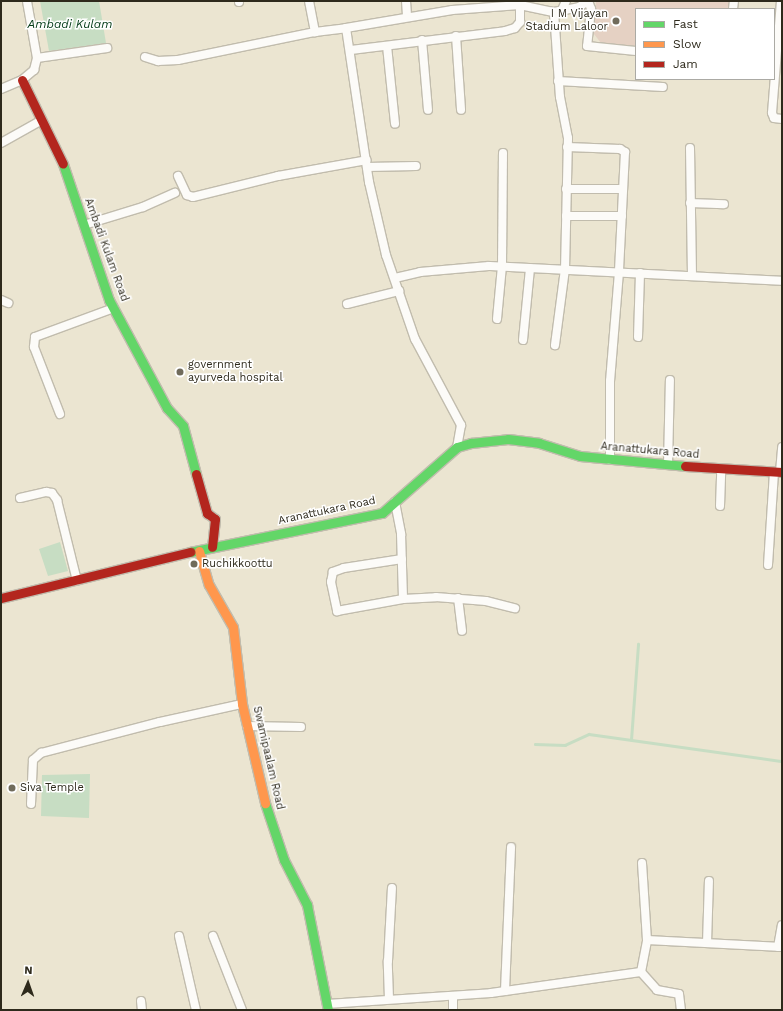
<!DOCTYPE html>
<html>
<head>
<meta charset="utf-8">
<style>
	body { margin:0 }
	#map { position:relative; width:783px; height:1011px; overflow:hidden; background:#ebe5d1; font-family:"Work Sans",sans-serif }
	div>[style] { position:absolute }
	.green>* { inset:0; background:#e5d1c3 }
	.water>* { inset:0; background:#c7ddc3 }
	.stream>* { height:2.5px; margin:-1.25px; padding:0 1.25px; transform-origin:1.25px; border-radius:1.25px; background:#c7ddc3 }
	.roads { filter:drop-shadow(1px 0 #c1bcad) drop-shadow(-1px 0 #c1bcad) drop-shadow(0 1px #c1bcad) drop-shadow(0 -1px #c1bcad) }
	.street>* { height:8px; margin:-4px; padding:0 4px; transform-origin:4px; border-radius:4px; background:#fcfbf8 }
	.fast>* { height:9px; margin:-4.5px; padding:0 4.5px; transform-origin:4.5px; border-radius:4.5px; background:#63d668 }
	.slow>* { height:9px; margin:-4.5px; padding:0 4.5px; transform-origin:4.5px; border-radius:4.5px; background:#ff974d }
	.jam>* { height:9px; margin:-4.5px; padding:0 4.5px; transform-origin:4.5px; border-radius:4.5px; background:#b3261e }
	.dots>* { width:11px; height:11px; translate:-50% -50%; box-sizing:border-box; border:2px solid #fff; border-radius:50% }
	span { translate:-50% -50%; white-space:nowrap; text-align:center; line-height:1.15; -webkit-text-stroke:3px #fff; paint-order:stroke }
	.poi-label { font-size:11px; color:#2e2a1c }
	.right { translate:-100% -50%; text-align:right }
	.left { translate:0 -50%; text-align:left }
	.street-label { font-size:11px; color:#2e2a1c }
	.water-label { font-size:12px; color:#033b17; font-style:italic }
	.frame { position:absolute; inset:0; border:2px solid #2e2a1c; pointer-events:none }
	.legend { position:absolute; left:635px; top:8px; width:140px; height:72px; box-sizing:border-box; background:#fff; border:1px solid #abaaa4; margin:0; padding:5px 7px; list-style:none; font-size:12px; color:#2e2a1c }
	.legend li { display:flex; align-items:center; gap:8px; height:20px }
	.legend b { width:20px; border:1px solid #abaaa4 }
	.north { position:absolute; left:8px; top:963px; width:40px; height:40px; -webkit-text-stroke:3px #fff; paint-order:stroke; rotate:2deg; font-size:11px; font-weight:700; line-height:16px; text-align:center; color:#2e2a1c }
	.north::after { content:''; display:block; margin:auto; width:14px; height:18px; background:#2e2a1c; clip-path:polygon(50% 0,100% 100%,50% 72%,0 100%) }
</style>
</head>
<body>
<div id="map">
	<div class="green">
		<i style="clip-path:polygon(596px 1px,729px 1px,729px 9px,636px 9px,636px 46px,601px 43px,594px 34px)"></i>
	</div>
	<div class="water">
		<i style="clip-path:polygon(40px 1px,99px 1px,106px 43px,49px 51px)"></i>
		<i style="clip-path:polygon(60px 542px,68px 571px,48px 576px,39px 549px)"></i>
		<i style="clip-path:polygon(90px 774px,89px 818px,41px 816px,42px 775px)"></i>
	</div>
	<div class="stream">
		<i style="left:631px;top:740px;width:96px;rotate:-85.8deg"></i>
		<i style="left:535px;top:744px;width:30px;rotate:2deg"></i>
		<i style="left:565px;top:745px;width:26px;rotate:-25deg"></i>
		<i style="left:589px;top:734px;width:195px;rotate:8deg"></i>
	</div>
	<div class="roads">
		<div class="street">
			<i style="left:309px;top:1px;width:32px;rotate:79deg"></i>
			<i style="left:315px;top:32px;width:31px;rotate:-7deg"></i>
			<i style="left:346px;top:28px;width:156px;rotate:81.5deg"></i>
			<i style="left:369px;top:182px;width:75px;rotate:76.9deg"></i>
			<i style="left:386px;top:255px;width:89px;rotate:71deg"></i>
			<i style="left:415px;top:339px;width:98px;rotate:61.9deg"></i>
			<i style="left:461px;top:425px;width:22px;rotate:100deg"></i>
			<i style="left:406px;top:1px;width:16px;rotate:86deg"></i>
			<i style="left:781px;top:1px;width:112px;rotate:94.6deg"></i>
			<i style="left:772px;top:113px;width:5px;rotate:68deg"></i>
			<i style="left:774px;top:118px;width:8px;rotate:7deg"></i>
			<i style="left:239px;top:2px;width:1px;rotate:-90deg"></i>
			<i style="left:733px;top:9px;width:8px;rotate:-83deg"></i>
			<i style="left:562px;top:10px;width:10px;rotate:-66deg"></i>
			<i style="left:554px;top:12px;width:85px;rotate:86deg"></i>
			<i style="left:560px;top:97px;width:42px;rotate:79deg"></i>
			<i style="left:568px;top:138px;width:131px;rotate:91.3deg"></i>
			<i style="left:565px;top:269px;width:77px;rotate:97.5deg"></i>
			<i style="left:346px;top:28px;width:108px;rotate:-9.6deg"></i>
			<i style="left:452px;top:10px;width:68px;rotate:-4.2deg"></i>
			<i style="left:520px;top:5px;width:35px;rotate:12deg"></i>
			<i style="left:554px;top:12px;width:25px;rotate:-11deg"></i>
			<i style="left:579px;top:7px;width:11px;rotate:-34deg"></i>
			<i style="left:588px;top:1px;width:9px;rotate:69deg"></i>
			<i style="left:591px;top:9px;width:37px;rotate:96deg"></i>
			<i style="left:587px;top:46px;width:49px;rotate:5.8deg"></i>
			<i style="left:456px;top:36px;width:74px;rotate:86.1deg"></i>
			<i style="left:422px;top:40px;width:70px;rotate:85.1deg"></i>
			<i style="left:387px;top:46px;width:78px;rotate:84.1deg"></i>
			<i style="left:351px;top:50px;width:155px;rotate:-7deg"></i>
			<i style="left:505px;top:31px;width:10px;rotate:-17deg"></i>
			<i style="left:515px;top:28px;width:8px;rotate:-50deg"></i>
			<i style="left:520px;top:22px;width:21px;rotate:-90deg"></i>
			<i style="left:145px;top:57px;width:14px;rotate:17deg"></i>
			<i style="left:158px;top:61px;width:20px;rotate:-3deg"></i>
			<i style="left:178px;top:60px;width:140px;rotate:-11.6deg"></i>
			<i style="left:37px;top:58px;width:71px;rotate:-8.1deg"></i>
			<i style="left:558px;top:81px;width:105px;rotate:3.3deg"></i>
			<i style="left:1px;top:89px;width:23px;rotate:-23deg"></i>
			<i style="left:22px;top:80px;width:16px;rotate:-40deg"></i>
			<i style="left:34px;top:70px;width:12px;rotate:-76deg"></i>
			<i style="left:37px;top:58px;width:58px;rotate:-100deg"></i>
			<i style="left:1px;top:143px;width:47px;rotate:-29.3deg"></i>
			<i style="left:567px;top:147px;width:53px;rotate:2.2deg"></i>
			<i style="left:620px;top:149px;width:6px;rotate:31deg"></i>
			<i style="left:625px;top:152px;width:120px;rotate:92.9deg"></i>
			<i style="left:619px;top:272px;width:109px;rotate:94.7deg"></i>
			<i style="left:610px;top:381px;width:79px;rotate:90deg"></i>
			<i style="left:690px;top:148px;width:128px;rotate:89.1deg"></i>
			<i style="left:367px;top:167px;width:49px;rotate:-1.2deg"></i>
			<i style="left:178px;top:176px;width:21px;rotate:65deg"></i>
			<i style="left:187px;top:195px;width:6px;rotate:18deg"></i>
			<i style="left:193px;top:197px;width:88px;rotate:-13.9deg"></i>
			<i style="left:278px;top:176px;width:90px;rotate:-10.2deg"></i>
			<i style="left:566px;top:189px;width:57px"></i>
			<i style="left:690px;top:203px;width:34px;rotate:2deg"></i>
			<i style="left:566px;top:216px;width:56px"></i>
			<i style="left:84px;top:225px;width:62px;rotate:-17deg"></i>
			<i style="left:143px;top:207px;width:35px;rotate:-24deg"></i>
			<i style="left:395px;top:278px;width:26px;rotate:-13deg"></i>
			<i style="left:420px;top:272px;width:69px;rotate:-5deg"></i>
			<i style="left:489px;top:266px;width:293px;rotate:2.9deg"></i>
			<i style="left:1px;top:300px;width:8px;rotate:23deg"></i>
			<i style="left:347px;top:304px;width:54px;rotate:-14deg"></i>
			<i style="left:497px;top:319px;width:53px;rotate:-84.6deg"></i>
			<i style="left:502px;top:266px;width:113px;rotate:-89.5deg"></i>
			<i style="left:638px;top:337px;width:64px;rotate:-88.2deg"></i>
			<i style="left:523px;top:340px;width:72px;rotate:-84.4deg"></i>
			<i style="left:60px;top:414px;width:72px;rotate:-111.2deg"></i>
			<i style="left:34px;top:347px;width:10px;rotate:-84deg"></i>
			<i style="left:35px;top:337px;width:84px;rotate:-20.2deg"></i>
			<i style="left:668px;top:465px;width:85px;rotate:-88.7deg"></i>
			<i style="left:780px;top:472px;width:25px;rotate:-85deg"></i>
			<i style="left:20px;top:498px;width:27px;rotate:-13deg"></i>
			<i style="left:46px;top:492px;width:6px;rotate:9deg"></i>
			<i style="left:52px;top:493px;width:9px;rotate:54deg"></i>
			<i style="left:57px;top:500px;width:83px;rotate:76.1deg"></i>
			<i style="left:395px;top:502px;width:33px;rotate:79deg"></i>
			<i style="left:401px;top:534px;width:65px;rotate:88.2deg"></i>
			<i style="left:720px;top:506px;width:36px;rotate:-88deg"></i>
			<i style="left:402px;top:559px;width:59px;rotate:171.2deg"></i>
			<i style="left:344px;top:568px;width:12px;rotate:160deg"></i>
			<i style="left:333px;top:572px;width:10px;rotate:101deg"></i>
			<i style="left:331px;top:582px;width:30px;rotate:78deg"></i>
			<i style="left:337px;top:611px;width:67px;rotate:-10.3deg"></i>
			<i style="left:403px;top:599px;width:33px;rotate:-3deg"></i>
			<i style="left:436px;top:597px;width:50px;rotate:4.6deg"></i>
			<i style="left:486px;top:601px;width:30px;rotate:14deg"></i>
			<i style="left:768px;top:565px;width:93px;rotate:-86.3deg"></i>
			<i style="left:458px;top:598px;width:33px;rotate:83deg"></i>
			<i style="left:247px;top:726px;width:54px;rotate:1.1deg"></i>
			<i style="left:31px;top:804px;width:44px;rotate:-87.4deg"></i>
			<i style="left:33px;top:760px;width:11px;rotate:-41deg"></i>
			<i style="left:41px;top:753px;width:123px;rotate:-14.6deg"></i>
			<i style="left:160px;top:722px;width:84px;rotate:-12.4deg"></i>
			<i style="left:642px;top:863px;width:77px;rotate:86.3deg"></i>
			<i style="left:179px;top:936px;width:76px;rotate:77.1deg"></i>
			<i style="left:213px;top:936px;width:79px;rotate:68.6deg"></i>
			<i style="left:707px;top:943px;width:62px;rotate:-88.2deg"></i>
			<i style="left:778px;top:947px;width:22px;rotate:-80deg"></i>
			<i style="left:641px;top:972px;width:24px;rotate:48deg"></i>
			<i style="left:657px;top:990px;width:22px;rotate:10deg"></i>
			<i style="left:679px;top:994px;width:16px;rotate:83deg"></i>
			<i style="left:505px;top:991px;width:144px;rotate:-87.6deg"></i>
			<i style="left:389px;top:999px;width:38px;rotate:-92deg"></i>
			<i style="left:388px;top:961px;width:73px;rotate:-86.9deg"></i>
			<i style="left:141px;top:1001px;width:9px;rotate:84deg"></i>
			<i style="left:327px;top:1004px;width:164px;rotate:-3.8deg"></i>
			<i style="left:491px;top:993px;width:151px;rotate:-8deg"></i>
			<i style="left:641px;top:972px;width:33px;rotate:-79deg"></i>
			<i style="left:647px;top:940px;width:135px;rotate:3deg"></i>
			<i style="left:453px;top:1010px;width:14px;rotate:-90deg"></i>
		</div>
		<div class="fast">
			<i style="left:63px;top:164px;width:144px;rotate:71.3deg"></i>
			<i style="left:109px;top:300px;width:123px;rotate:61.8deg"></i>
			<i style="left:167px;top:408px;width:24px;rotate:48deg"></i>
			<i style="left:183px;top:426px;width:50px;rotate:74.8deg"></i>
			<i style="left:190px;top:552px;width:196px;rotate:-11.5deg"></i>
			<i style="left:382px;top:513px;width:100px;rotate:-41.3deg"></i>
			<i style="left:457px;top:447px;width:15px;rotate:-16deg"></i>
			<i style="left:471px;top:443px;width:37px;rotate:-6deg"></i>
			<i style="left:508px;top:439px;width:31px;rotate:7deg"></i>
			<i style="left:539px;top:443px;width:43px;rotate:17.6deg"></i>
			<i style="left:580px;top:456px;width:105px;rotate:5.4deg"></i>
			<i style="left:265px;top:803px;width:60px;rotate:71.6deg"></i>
			<i style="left:284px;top:860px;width:51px;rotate:62.9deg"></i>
			<i style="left:307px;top:905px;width:107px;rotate:78.7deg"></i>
		</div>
		<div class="slow">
			<i style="left:199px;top:551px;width:35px;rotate:74deg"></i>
			<i style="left:209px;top:585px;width:48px;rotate:60.3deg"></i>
			<i style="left:233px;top:627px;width:78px;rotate:83.3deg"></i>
			<i style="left:242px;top:704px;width:102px;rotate:76.9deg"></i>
		</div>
		<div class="jam">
			<i style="left:22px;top:80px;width:93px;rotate:64deg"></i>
			<i style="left:685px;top:466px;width:97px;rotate:3.5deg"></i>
			<i style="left:196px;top:474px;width:41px;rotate:74.2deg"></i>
			<i style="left:207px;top:513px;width:10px;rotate:37deg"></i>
			<i style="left:215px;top:519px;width:28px;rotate:96deg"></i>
			<i style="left:1px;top:598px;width:195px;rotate:-13.7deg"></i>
		</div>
	</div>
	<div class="dots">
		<i style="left:616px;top:21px;background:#706b5b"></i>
		<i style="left:180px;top:372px;background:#706b5b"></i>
		<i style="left:194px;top:564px;background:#706b5b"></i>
		<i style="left:12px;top:788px;background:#706b5b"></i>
	</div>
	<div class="poi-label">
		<span class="right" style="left:608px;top:21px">I M Vijayan<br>Stadium Laloor</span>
		<span class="left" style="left:188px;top:372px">government<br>ayurveda hospital</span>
		<span class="left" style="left:202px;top:564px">Ruchikkoottu</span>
		<span class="left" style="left:20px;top:788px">Siva Temple</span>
	</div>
	<div class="street-label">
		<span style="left:106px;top:250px;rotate:70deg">Ambadi Kulam Road</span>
		<span style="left:650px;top:451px;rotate:5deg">Aranattukara Road</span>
		<span style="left:327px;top:511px;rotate:-12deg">Aranattukara Road</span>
		<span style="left:268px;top:758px;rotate:77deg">Swamipaalam Road</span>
	</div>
	<div class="water-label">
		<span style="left:70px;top:25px">Ambadi Kulam</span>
	</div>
	<div class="frame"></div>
	<ul class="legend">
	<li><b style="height:5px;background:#63d668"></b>Fast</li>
	<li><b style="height:5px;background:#ff974d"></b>Slow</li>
	<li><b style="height:5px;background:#b3261e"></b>Jam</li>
	</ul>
	<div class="north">N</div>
</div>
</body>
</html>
